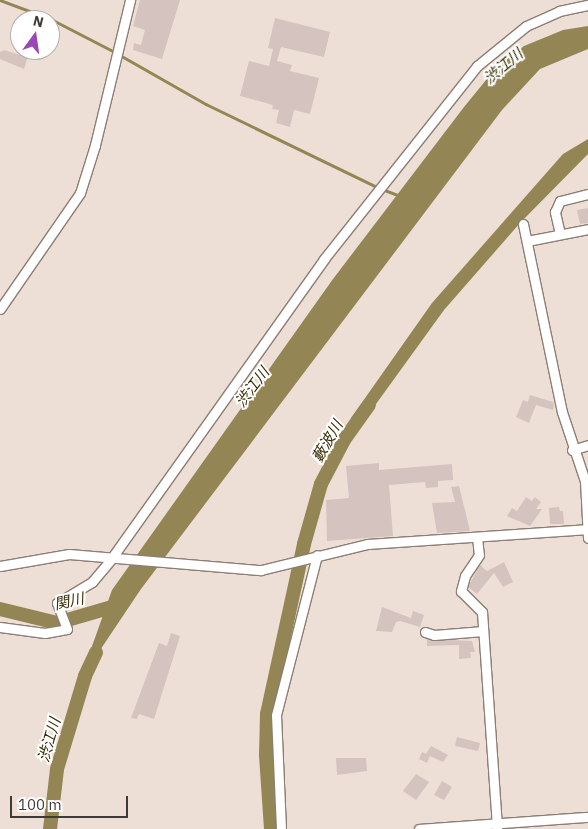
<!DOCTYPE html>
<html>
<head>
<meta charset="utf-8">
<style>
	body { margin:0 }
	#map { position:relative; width:588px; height:829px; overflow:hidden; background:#eedfd6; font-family:"IBM Plex Sans","Noto Sans JP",sans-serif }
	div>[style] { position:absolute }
	.water>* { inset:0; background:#938654 }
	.stream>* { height:2.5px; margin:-1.25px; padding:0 1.25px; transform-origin:1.25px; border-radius:1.25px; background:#938654 }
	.river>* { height:14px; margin:-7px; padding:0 7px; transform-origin:7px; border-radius:7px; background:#938654 }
	.building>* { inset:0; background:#d4c3be }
	.roads { filter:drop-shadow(1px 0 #8b7e75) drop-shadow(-1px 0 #8b7e75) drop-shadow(0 1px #8b7e75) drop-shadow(0 -1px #8b7e75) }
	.minor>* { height:9px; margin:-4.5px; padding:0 4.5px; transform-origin:4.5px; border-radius:4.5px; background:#fff }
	span { translate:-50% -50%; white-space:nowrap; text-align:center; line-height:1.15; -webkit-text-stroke:4px #fff; paint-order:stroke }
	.water-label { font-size:15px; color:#372d02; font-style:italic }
	.north { position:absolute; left:10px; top:10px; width:50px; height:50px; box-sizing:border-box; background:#fff; border:1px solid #b3b0af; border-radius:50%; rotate:14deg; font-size:14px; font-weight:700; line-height:20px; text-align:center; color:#403a37 }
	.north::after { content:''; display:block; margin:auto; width:18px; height:22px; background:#9a47b6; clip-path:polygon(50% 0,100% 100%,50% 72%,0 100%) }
	.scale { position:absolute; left:10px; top:796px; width:118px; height:22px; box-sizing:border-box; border:2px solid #403a37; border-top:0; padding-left:6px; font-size:15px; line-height:18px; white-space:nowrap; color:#403a37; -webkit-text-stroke:4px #fff; paint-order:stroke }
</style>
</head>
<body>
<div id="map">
	<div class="water">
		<i style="clip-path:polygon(588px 26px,588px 49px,540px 69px,502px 110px,141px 589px,80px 680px,112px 590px,333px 279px,464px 107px,495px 69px,524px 46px,563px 30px)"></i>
		<i style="clip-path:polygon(588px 139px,588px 154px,520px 223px,444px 310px,363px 422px,351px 418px,432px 303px,563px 154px)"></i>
	</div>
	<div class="stream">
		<i style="left:0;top:0;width:54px;rotate:20.4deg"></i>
		<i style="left:51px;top:19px;width:72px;rotate:27.3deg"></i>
		<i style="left:120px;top:55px;width:99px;rotate:29.7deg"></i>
		<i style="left:206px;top:104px;width:190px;rotate:25.9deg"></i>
		<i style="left:382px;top:189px;width:19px;rotate:21deg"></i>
	</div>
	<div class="river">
		<i style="left:0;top:609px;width:59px;rotate:13.8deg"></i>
		<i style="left:57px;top:623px;width:60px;rotate:-16.3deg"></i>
		<i style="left:50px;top:829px;width:60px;rotate:-83.3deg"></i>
		<i style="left:57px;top:769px;width:97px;rotate:-73.2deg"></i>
		<i style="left:85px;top:676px;width:26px;rotate:-65deg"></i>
		<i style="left:271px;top:829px;width:74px;rotate:-93.9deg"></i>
		<i style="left:266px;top:755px;width:41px;rotate:-88.6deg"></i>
		<i style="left:267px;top:714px;width:174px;rotate:-77.7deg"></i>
		<i style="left:304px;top:544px;width:62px;rotate:-74.2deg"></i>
		<i style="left:321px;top:484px;width:50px;rotate:-62.4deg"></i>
		<i style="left:344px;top:440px;width:43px;rotate:-54.5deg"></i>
	</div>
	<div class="building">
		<i style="clip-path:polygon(140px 0,180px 0,162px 59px,133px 50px,134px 43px,141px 45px,145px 30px,133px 26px)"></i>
		<i style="clip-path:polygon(275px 18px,330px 32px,324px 57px,281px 47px,277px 61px,292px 65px,290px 71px,319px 78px,310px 114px,294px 110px,290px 127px,276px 123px,279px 110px,272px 109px,273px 105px,240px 96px,249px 61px,269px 66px,273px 49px,268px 48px)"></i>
		<i style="clip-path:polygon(4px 50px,20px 55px,21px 50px,30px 50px,24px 69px,0 59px,0 52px)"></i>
		<i style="clip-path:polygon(588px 208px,588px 223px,580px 224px,577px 210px)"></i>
		<i style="clip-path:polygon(530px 395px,553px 402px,554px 405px,553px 410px,536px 405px,529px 423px,516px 417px,523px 400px,528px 402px)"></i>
		<i style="clip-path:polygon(379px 463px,379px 470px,452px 464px,453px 480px,438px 481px,438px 487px,426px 488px,425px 482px,389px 485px,393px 536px,327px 541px,326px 500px,349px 498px,346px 466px)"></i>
		<i style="clip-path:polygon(459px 486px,470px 531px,437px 533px,432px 503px,455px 502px,451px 487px)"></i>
		<i style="clip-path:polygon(526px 497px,532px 501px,535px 497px,541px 502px,536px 509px,542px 509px,530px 526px,507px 516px,512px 508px,517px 511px)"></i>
		<i style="clip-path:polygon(559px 507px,560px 511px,563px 511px,564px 524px,550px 524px,549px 508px)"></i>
		<i style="clip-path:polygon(504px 562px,513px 582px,503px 587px,494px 573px,477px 594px,468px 587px,480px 565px,487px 571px)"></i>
		<i style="clip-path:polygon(382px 607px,411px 618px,413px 611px,424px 615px,420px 627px,400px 621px,396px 622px,392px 632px,376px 631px)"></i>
		<i style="clip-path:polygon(171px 633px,180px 636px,154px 719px,139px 714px,137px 719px,131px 718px,159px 643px,167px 646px)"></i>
		<i style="clip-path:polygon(427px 639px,472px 641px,475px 652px,470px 652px,471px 658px,459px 659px,459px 645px,427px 646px)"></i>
		<i style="clip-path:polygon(457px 737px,480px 743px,478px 751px,455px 746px)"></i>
		<i style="clip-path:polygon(431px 746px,448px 755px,443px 762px,430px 756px,427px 763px,419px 759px,422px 752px,430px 756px,426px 754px)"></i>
		<i style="clip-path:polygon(336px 758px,366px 758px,367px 771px,337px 775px)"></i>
		<i style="clip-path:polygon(416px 774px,429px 782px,416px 800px,403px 791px)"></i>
		<i style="clip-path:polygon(442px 781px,452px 787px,444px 800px,434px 795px)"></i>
	</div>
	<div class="roads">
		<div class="minor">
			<i style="left:523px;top:224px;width:192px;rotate:78.3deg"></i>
			<i style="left:562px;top:412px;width:73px;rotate:71.6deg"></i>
			<i style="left:585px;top:481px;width:57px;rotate:87deg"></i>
			<i style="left:560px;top:234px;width:23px;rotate:-103deg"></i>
			<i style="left:555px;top:212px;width:12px;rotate:-66deg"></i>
			<i style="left:560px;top:201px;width:29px;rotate:-14deg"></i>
			<i style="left:527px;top:241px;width:62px;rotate:-11.1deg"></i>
			<i style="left:0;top:309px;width:141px;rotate:-55.4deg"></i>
			<i style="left:80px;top:193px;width:50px;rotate:-72.6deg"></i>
			<i style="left:95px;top:145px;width:149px;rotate:-76.4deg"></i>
			<i style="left:572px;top:450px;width:17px;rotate:-17deg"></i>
			<i style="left:477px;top:537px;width:18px;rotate:84deg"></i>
			<i style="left:479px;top:555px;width:25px;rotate:124deg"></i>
			<i style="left:465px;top:576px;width:16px;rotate:105deg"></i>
			<i style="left:461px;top:591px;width:30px;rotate:45deg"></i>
			<i style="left:482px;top:612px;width:218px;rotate:86deg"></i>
			<i style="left:0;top:566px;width:70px;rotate:-9.9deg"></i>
			<i style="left:69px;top:554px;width:193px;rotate:4.8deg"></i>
			<i style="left:261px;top:570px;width:110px;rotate:-13.7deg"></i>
			<i style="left:368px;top:544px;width:221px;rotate:-3.9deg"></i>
			<i style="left:0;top:627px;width:45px;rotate:7.6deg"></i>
			<i style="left:45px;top:633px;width:22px;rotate:-10deg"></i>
			<i style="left:67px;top:629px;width:28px;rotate:-111deg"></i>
			<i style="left:57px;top:603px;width:41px;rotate:-31deg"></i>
			<i style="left:92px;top:582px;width:30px;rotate:-50deg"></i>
			<i style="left:111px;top:559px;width:368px;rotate:-54.6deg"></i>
			<i style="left:324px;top:259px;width:246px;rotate:-51.6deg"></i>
			<i style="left:477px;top:66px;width:63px;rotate:-39.2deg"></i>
			<i style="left:526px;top:26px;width:36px;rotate:-24deg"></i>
			<i style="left:559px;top:11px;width:30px;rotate:-12deg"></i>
			<i style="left:425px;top:632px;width:9px;rotate:18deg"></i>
			<i style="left:434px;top:635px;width:49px;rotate:-4.7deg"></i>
			<i style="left:281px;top:829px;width:114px;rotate:-92.5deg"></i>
			<i style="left:276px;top:715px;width:165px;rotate:-75.6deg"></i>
			<i style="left:419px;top:829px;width:169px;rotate:-4.1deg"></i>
		</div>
	</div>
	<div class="water-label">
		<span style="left:503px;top:66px;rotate:-40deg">渋江川</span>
		<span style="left:252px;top:387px;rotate:-53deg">渋江川</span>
		<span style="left:327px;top:441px;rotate:-60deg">藪波川</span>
		<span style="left:69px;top:601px;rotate:-12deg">関川</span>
		<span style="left:49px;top:740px;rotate:-74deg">渋江川</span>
	</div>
	<div class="north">N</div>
	<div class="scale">100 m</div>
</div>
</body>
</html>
